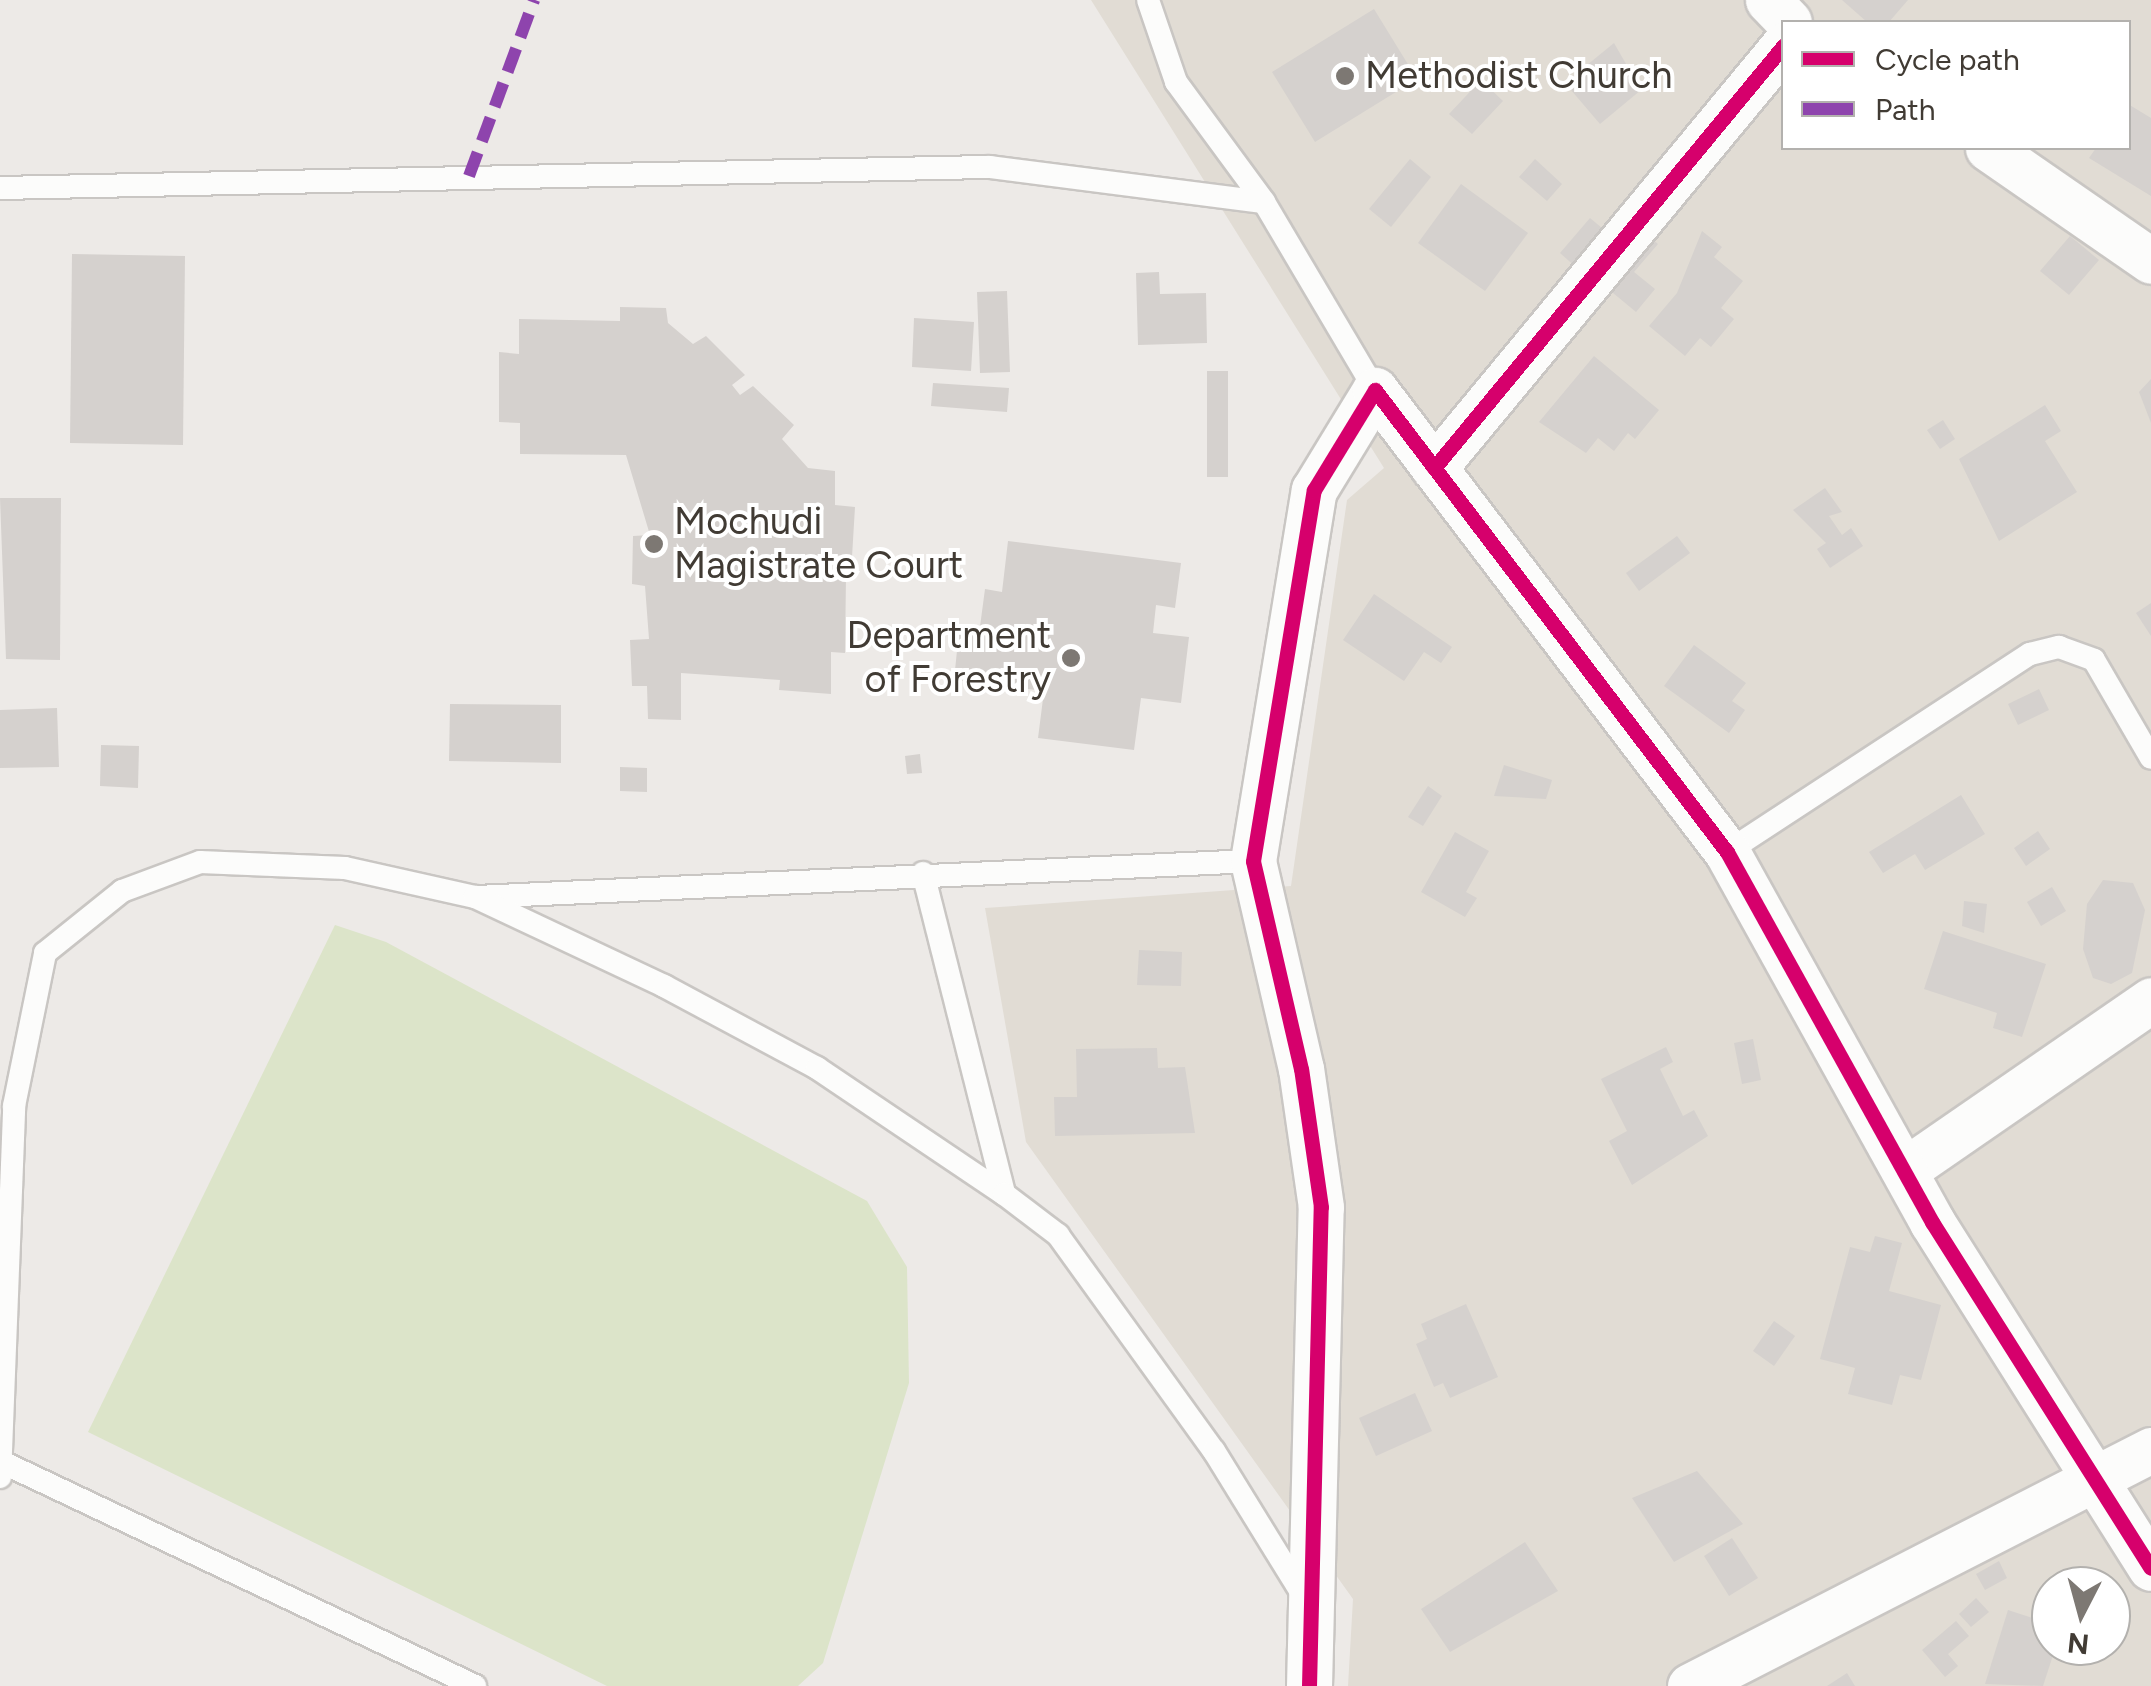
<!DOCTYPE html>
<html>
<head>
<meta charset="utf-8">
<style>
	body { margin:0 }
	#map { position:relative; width:2151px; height:1686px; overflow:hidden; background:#edeae7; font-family:Figtree,sans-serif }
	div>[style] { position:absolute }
	.residential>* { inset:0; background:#e1dcd4 }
	.green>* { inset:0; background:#dce4c9 }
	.building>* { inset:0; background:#d5d1ce }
	.roads { filter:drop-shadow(2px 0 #c9c6c3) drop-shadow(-2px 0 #c9c6c3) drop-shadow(0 2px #c9c6c3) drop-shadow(0 -2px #c9c6c3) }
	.service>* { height:22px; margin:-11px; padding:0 11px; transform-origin:11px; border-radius:11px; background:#fcfcfb }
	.minor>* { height:45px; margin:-22.5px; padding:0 22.5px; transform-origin:22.5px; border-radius:22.5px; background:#fcfcfb }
	.quiet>* { height:12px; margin-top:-6px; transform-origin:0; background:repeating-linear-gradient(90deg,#8e44ad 0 25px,transparent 0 37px) }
	.cycleway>* { height:15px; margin:-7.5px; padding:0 7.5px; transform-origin:7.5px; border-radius:7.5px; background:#d6006c }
	.dots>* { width:28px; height:28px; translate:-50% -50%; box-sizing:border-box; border:5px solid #fff; border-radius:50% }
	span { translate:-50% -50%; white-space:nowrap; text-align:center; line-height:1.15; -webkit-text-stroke:8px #fff; paint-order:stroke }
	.poi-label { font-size:38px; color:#413b34 }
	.left { translate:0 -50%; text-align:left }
	.right { translate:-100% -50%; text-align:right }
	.legend { position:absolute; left:1781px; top:20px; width:350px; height:130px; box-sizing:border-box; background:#fff; border:2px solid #b3b1ae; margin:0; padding:12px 18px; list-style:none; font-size:30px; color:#413b34 }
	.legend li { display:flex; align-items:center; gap:20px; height:50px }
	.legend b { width:50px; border:2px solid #b3b1ae }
	.north { position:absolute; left:2031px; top:1566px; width:100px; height:100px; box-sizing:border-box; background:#fff; border:2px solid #b3b1ae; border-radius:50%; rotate:186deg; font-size:28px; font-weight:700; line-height:40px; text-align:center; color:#413b34 }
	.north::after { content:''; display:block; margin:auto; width:35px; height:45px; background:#7d7873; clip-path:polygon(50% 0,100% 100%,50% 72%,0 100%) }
</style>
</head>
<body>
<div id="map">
	<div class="residential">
		<i style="clip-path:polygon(evenodd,1091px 0,2151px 0,2151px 1686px,1348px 1686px,1353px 1599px,1026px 1142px,985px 908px,1291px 886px,1347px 500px,1384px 468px,1091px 0,1784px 22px,2128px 22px,2128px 148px,1784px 148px,1784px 22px,1091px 0,2051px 1586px,2111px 1586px,2111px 1646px,2051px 1646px,2051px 1586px)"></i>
	</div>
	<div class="green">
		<i style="clip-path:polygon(335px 925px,386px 942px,867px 1201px,907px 1267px,909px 1383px,823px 1663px,798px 1686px,607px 1686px,88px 1432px)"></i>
	</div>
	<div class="building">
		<i style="clip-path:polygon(1842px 0,1908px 0,1889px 22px,1867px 22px)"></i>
		<i style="clip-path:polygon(1374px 9px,1417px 79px,1315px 142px,1272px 72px)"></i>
		<i style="clip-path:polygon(1614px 43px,1641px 90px,1600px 124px,1565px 83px)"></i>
		<i style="clip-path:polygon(1481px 80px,1503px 101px,1472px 134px,1449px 114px)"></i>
		<i style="clip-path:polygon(2128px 104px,2151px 118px,2151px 196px,2089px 158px,2096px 148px,2128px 148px)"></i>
		<i style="clip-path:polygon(1410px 159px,1431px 177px,1391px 227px,1369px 209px)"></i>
		<i style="clip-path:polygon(1535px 159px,1562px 184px,1547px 201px,1519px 177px)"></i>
		<i style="clip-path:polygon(1461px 184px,1528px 233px,1485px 291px,1418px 243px)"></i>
		<i style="clip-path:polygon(1590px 218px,1608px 233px,1578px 269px,1560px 253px)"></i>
		<i style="clip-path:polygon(1638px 227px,1658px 244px,1634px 272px,1655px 289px,1636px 312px,1595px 278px)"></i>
		<i style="clip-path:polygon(1702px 231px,1722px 247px,1714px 257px,1743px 281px,1721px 308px,1734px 319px,1711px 347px,1700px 338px,1685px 356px,1649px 326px,1677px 293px)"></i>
		<i style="clip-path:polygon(2070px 236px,2099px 260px,2069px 295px,2040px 271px)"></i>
		<i style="clip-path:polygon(72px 254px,185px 256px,183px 445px,70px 443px)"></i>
		<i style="clip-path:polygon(1159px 272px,1160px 294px,1206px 293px,1207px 343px,1138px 345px,1136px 273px)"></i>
		<i style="clip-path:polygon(1007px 291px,1010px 372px,980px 373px,977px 292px)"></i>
		<i style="clip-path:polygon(620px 307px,666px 308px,668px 323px,693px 344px,706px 336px,745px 375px,732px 385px,740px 395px,753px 386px,794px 425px,782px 439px,808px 468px,835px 471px,835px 505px,855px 507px,852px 557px,832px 555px,831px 575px,846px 576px,845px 653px,831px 652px,831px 694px,779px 690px,780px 680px,681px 673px,681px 720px,648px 719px,647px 686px,632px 686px,630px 640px,649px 639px,645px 586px,632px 584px,633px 536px,650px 535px,626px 455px,520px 454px,520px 423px,499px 422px,499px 352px,519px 354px,519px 319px,620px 321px)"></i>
		<i style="clip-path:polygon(914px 318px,974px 322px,971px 371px,912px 367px)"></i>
		<i style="clip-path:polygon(1594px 356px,1659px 410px,1635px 439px,1628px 433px,1614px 451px,1598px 438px,1586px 453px,1539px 422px)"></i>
		<i style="clip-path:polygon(1207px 371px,1228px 371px,1228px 477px,1207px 477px)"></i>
		<i style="clip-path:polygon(2151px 379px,2151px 423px,2139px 392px)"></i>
		<i style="clip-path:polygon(933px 383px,1009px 388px,1007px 412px,931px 406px)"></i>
		<i style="clip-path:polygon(2045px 405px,2061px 431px,2045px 441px,2077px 492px,1999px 541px,1959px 459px)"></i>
		<i style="clip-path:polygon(1943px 420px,1955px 439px,1940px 449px,1927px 430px)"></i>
		<i style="clip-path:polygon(1825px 488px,1842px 512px,1829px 516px,1842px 535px,1851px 528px,1863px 546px,1830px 568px,1817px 549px,1826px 543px,1793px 510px)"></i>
		<i style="clip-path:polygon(0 498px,61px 498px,60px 660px,6px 659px)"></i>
		<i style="clip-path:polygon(1677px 536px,1690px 553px,1639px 591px,1626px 573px)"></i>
		<i style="clip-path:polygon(1008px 541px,1181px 563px,1175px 608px,1156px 605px,1153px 633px,1189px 637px,1181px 703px,1141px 698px,1134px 750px,1038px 738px,1044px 691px,954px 680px,959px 631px,979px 634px,985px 589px,1002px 592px)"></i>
		<i style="clip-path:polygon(1374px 594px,1452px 647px,1441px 663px,1424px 652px,1404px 681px,1343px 640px)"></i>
		<i style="clip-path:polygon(2151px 603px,2151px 636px,2136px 613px)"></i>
		<i style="clip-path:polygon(1694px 645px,1746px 683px,1732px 701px,1745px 710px,1729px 733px,1664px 686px)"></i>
		<i style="clip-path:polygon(2039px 689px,2049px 710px,2018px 725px,2008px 704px)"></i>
		<i style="clip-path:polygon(450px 704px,561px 705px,561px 763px,449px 761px)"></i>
		<i style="clip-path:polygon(57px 708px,59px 767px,0 768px,0 710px)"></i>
		<i style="clip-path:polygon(101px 745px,139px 746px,138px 788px,100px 786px)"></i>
		<i style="clip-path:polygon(920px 754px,922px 773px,907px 774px,905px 756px)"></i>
		<i style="clip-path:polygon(1504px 765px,1552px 780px,1546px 799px,1494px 796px)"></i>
		<i style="clip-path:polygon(620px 767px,647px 768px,647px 792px,620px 791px)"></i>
		<i style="clip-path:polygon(1428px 786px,1442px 796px,1423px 826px,1408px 817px)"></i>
		<i style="clip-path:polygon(1961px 795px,1985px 834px,1925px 870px,1915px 854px,1883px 873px,1869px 852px)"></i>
		<i style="clip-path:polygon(2038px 831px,2050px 849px,2026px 866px,2014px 848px)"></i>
		<i style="clip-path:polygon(1455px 832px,1489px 851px,1466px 892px,1477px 898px,1465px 917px,1421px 892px)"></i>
		<i style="clip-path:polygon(2103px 880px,2133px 883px,2145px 910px,2132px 973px,2111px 984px,2093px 978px,2083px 949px,2087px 904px)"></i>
		<i style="clip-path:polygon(2052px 887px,2066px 911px,2041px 926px,2027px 902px)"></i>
		<i style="clip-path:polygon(1964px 901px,1987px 904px,1984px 933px,1962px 926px)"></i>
		<i style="clip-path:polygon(1943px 931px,2046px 964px,2022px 1037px,1993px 1028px,1997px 1013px,1924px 989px)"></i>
		<i style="clip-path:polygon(1139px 950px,1182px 952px,1181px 986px,1137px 985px)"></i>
		<i style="clip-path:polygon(1753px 1039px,1761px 1080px,1742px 1084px,1734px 1043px)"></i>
		<i style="clip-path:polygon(1666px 1047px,1673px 1062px,1660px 1069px,1683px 1116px,1694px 1110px,1708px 1136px,1632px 1185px,1609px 1141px,1627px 1131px,1601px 1079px)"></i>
		<i style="clip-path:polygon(1157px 1048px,1158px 1068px,1185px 1067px,1195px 1133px,1055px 1136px,1054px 1097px,1077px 1097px,1076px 1049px)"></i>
		<i style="clip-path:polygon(1875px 1236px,1902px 1243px,1889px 1291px,1941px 1305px,1921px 1380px,1900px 1375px,1892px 1405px,1848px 1394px,1855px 1368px,1820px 1359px,1850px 1247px,1870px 1252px)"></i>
		<i style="clip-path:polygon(1466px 1304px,1498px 1377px,1450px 1398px,1443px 1383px,1434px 1387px,1416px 1344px,1427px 1339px,1421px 1324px)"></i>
		<i style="clip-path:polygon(1774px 1321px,1795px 1336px,1774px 1366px,1753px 1351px)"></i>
		<i style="clip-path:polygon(1415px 1393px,1432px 1431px,1376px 1456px,1359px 1418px)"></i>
		<i style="clip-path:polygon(1697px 1471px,1743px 1524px,1674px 1562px,1632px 1498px)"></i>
		<i style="clip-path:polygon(1732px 1538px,1758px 1578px,1729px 1596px,1704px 1556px)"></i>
		<i style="clip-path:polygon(1525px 1542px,1558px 1591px,1450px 1652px,1421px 1609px)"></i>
		<i style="clip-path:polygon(1999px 1561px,2007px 1578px,1985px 1590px,1976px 1574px)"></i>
		<i style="clip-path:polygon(1976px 1598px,1989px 1612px,1971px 1627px,1959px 1614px)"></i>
		<i style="clip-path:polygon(2008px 1610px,2051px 1624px,2056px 1646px,2043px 1686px,1985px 1684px)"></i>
		<i style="clip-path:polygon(1956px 1621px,1969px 1636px,1948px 1654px,1958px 1666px,1945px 1677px,1922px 1650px)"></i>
		<i style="clip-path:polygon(1847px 1673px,1855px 1686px,1827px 1686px)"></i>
	</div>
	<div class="roads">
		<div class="service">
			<i style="left:1148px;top:0;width:87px;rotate:71.1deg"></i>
			<i style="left:1176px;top:82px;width:149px;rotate:53.7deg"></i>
			<i style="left:1264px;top:202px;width:218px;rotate:59.4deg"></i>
			<i style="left:0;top:188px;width:990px;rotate:-1.22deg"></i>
			<i style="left:990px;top:167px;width:276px;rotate:7.3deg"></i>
			<i style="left:1727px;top:852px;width:362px;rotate:-33.2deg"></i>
			<i style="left:2030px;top:654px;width:30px;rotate:-14deg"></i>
			<i style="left:2059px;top:647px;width:37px;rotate:20deg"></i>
			<i style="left:2094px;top:660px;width:113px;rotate:59.8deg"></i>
			<i style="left:923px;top:873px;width:331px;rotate:75.8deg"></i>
			<i style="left:477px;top:897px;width:777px;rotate:-2.66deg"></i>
			<i style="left:6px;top:1464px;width:519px;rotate:25.33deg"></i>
			<i style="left:0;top:1477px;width:371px;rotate:-87.8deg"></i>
			<i style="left:14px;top:1106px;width:156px;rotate:-78.5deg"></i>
			<i style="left:45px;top:953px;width:99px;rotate:-38.8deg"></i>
			<i style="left:122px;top:891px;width:83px;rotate:-20.4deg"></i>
			<i style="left:200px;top:862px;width:145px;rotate:2.4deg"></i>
			<i style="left:345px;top:868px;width:133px;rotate:12.6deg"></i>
			<i style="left:475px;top:897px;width:209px;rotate:25.2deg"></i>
			<i style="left:664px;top:986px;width:174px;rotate:28.2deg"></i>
			<i style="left:817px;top:1068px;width:225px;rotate:34deg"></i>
			<i style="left:1004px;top:1194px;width:68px;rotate:37.2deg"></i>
			<i style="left:1058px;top:1235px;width:266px;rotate:54.2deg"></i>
			<i style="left:1214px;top:1451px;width:172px;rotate:58.3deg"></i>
		</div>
		<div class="minor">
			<i style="left:1768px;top:0;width:30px;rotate:46deg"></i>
			<i style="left:1988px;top:148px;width:198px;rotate:34.7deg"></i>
			<i style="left:1434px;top:468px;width:549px;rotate:-50.39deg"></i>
			<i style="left:1905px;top:1170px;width:299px;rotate:-34.6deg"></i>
			<i style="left:1309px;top:1686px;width:479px;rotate:-88.6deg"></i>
			<i style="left:1321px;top:1207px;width:139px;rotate:-98.2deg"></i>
			<i style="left:1301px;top:1069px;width:213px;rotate:-103deg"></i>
			<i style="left:1253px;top:861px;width:376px;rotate:-80.7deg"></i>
			<i style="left:1314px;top:490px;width:117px;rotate:-58.6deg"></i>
			<i style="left:1375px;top:390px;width:581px;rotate:52.7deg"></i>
			<i style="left:1727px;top:852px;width:423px;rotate:61deg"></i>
			<i style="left:1932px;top:1222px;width:409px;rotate:57.7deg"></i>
			<i style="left:1690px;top:1686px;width:518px;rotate:-27.11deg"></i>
		</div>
	</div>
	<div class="quiet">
		<i style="left:469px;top:176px;width:188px;rotate:-69.7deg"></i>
	</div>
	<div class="cycleway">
		<i style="left:1434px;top:468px;width:549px;rotate:-50.39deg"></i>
		<i style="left:1309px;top:1686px;width:479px;rotate:-88.6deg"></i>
		<i style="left:1321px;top:1207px;width:139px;rotate:-98.2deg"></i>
		<i style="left:1301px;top:1069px;width:213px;rotate:-103deg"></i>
		<i style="left:1253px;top:861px;width:376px;rotate:-80.7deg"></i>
		<i style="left:1314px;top:490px;width:117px;rotate:-58.6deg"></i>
		<i style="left:1375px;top:390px;width:581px;rotate:52.7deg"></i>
		<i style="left:1727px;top:852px;width:423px;rotate:61deg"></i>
		<i style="left:1932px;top:1222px;width:409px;rotate:57.7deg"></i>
	</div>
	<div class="dots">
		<i style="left:1345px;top:76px;background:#7d7873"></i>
		<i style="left:654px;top:544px;background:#7d7873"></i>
		<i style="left:1071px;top:658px;background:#7d7873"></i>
	</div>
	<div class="poi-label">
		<span class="left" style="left:1365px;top:76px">Methodist Church</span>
		<span class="left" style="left:674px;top:544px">Mochudi<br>Magistrate Court</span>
		<span class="right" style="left:1051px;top:658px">Department<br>of Forestry</span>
	</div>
	<ul class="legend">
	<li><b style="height:12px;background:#d6006c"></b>Cycle path</li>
	<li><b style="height:12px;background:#8e44ad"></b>Path</li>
	</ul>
	<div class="north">N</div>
</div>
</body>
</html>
